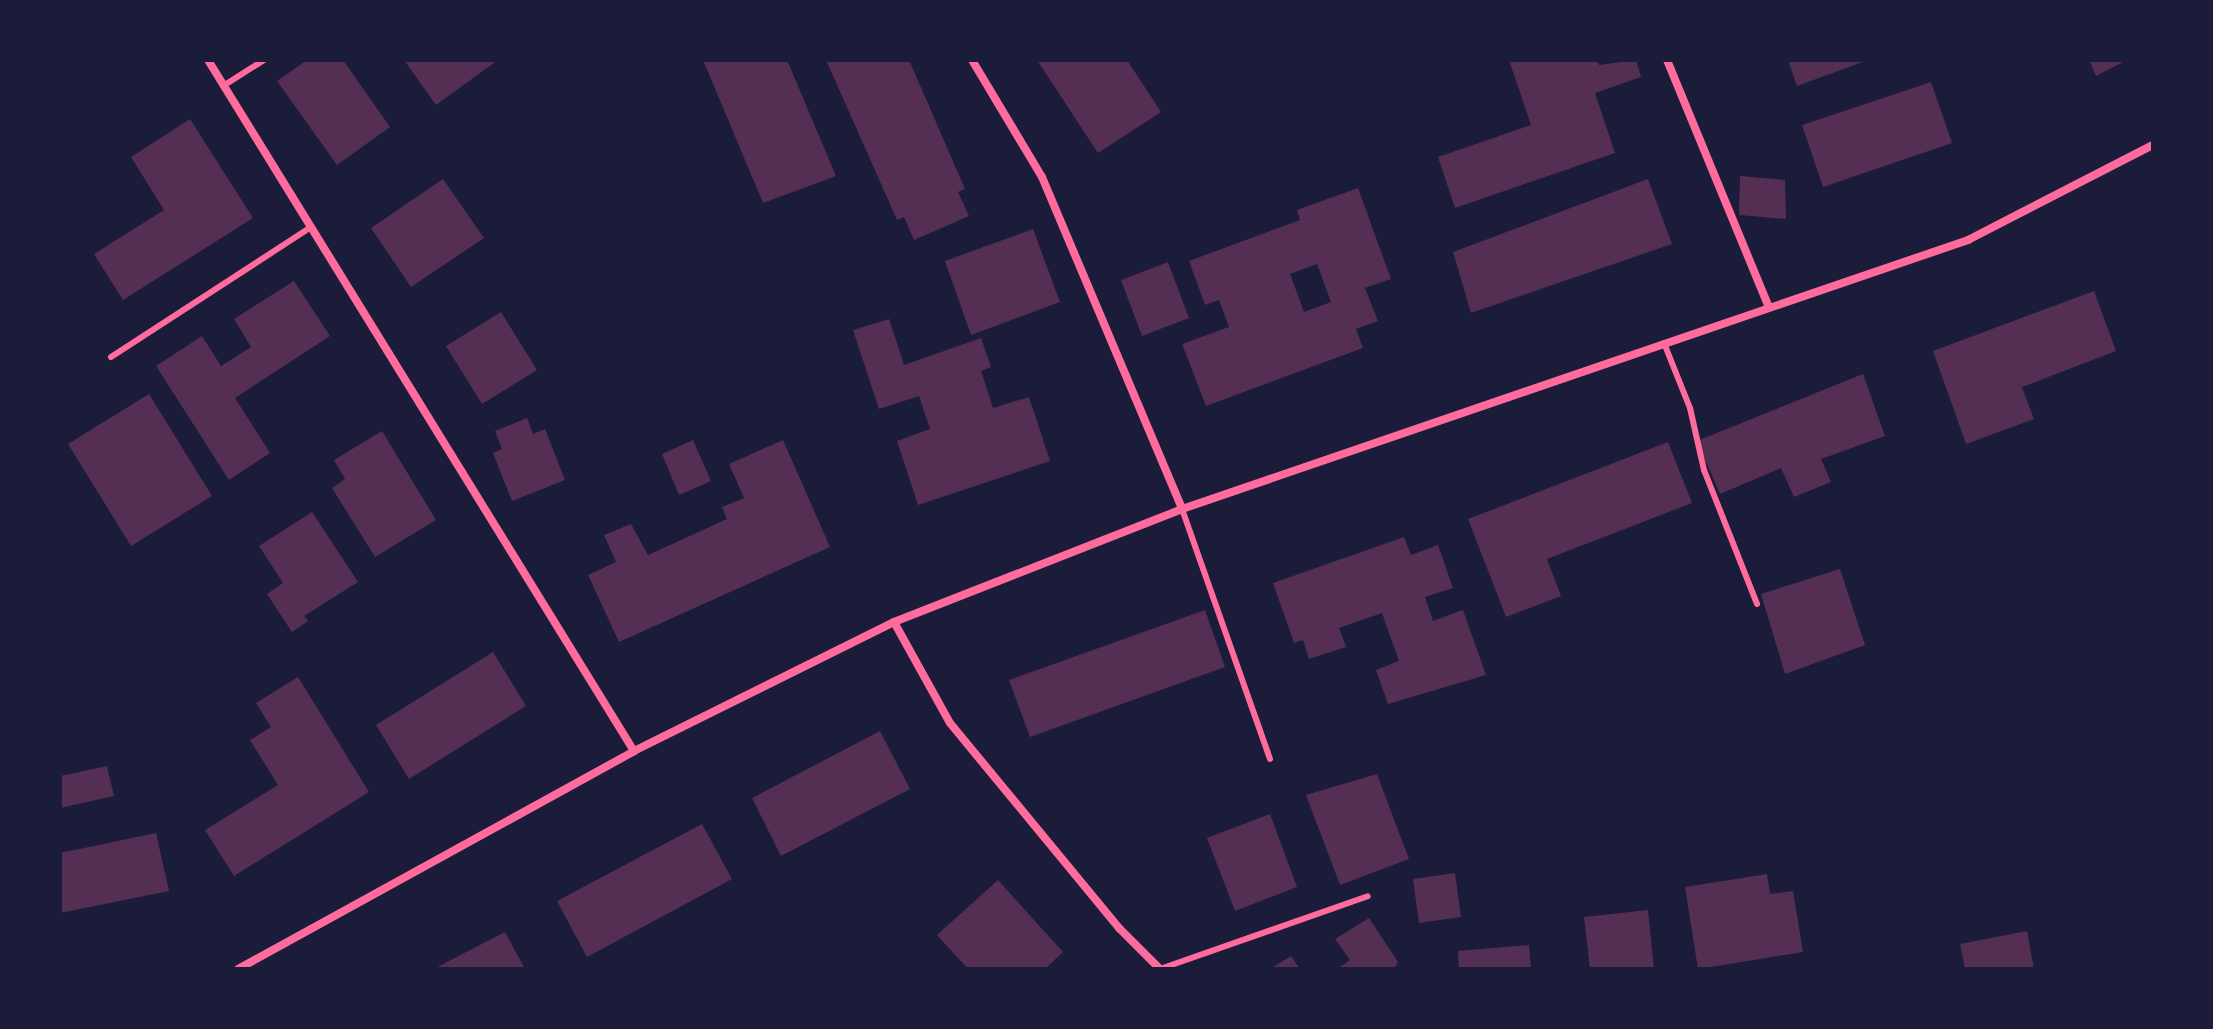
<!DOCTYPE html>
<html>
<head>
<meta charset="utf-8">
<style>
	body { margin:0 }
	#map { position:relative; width:2213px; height:1029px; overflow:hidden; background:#1b1b3a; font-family:Manrope,sans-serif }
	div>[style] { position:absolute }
	.building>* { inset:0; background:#542f53 }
	.service>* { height:6px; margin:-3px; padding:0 3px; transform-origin:3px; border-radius:3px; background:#ff6b9d }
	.minor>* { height:8px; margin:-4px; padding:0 4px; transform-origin:4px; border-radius:4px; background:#ff6b9d }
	span { translate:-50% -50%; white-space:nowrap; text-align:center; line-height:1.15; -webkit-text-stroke:6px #1b1b3a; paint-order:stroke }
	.frame { position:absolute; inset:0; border:62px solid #1b1b3a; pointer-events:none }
</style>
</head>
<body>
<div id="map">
	<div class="building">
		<i style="clip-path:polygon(307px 60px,343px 60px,390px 127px,337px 165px,277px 81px)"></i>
		<i style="clip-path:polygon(404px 60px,498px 60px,436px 105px)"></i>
		<i style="clip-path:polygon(703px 60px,787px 60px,836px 176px,763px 203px)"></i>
		<i style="clip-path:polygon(826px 60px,909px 60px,965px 189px,958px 192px,969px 216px,914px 240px,904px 217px,897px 220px)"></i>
		<i style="clip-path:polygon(1037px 60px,1127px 60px,1161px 112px,1098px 153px)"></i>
		<i style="clip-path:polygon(1509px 60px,1597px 60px,1599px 65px,1636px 60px,1641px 77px,1595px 93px,1615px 153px,1455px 208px,1438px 157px,1531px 125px)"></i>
		<i style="clip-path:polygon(1788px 60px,1868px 60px,1797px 86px)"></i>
		<i style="clip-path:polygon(2089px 60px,2127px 60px,2096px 76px)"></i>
		<i style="clip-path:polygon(1931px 82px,1952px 143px,1823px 187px,1802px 125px)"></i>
		<i style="clip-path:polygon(190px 119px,253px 218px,123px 300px,94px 254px,164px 210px,131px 157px)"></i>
		<i style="clip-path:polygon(1740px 176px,1785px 180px,1786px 219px,1739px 215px)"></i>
		<i style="clip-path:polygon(443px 179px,484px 238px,411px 287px,371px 228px)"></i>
		<i style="clip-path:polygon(1648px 179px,1672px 244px,1471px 313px,1453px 252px)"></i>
		<i style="clip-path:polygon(evenodd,1358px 188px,1391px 279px,1365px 288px,1378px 321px,1356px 329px,1363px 348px,1206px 406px,1182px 344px,1229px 327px,1219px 300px,1205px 305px,1189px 261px,1300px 220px,1297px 210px,1358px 188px,1317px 264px,1331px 302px,1304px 312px,1290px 274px,1317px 264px)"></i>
		<i style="clip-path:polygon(1033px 229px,1060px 302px,971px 335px,945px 261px)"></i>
		<i style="clip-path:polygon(1168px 262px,1189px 318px,1142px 336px,1121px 280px)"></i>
		<i style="clip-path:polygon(294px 281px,330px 336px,235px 398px,270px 453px,229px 480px,156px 366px,202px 336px,221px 366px,251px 347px,234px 319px)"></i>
		<i style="clip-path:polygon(2094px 291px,2116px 351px,2022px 387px,2034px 419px,1966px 444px,1933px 351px)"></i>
		<i style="clip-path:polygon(501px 312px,537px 370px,482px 404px,446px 346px)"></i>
		<i style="clip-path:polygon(889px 319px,904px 365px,981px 338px,991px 367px,981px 371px,993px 408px,1029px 397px,1050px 461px,918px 505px,897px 441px,930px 429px,919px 396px,879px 409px,853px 330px)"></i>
		<i style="clip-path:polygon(1863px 374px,1885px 436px,1821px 459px,1831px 482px,1794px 497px,1781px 468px,1720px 494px,1697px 441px)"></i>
		<i style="clip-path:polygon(149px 394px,212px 496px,131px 546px,68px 444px)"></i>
		<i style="clip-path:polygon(527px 418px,533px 434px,545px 429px,565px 480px,512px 501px,493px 453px,502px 449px,495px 431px)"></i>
		<i style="clip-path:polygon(382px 431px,436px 520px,375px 557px,332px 488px,345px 479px,334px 460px)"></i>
		<i style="clip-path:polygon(693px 440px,711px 481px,679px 495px,662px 454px)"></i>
		<i style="clip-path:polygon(783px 440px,830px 547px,619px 642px,588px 575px,616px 562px,604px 535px,631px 524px,648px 555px,727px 519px,722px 507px,744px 498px,729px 464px)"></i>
		<i style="clip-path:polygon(1668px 442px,1692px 503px,1547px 559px,1561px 596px,1506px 617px,1468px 519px)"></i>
		<i style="clip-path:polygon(312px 512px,358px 582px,304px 616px,308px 621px,292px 632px,267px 594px,283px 583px,259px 546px)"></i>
		<i style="clip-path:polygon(1404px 537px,1411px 555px,1438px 545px,1453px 588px,1425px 597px,1433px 621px,1463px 610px,1486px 675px,1388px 704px,1376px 670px,1399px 661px,1382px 613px,1339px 628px,1346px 647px,1309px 659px,1303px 640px,1294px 643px,1273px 583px)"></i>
		<i style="clip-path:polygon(1840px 569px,1865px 645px,1785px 674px,1761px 594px)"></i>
		<i style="clip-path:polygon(1205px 610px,1225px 667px,1030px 737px,1009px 680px)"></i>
		<i style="clip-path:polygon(493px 652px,526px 706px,409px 779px,376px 725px)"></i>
		<i style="clip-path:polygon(298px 677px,369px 792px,234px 876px,205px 830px,278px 785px,250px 740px,271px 727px,256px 703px)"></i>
		<i style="clip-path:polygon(880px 731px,910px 789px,781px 856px,752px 798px)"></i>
		<i style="clip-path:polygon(107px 766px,114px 796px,60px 808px,60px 776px)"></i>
		<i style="clip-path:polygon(1377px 774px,1409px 859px,1340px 885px,1306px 795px)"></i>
		<i style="clip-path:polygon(1270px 814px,1297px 887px,1235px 911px,1207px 838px)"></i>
		<i style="clip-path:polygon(702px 824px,732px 879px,587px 957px,557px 901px)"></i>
		<i style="clip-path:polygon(156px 833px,169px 891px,60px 913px,60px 853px)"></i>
		<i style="clip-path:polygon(1455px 873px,1461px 917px,1419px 923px,1413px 879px)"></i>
		<i style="clip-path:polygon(1767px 874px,1770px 894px,1793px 891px,1803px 952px,1698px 969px,1685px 887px)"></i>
		<i style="clip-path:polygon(998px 880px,1063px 952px,1045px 969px,968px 969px,937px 935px)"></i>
		<i style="clip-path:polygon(1648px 910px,1654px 969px,1590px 969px,1584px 917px)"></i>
		<i style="clip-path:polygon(1369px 918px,1398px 962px,1394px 969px,1337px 969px,1350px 960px,1335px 939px)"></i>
		<i style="clip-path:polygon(2027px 931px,2034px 969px,1965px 969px,1960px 944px)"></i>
		<i style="clip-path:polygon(505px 932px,525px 969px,434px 969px,447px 962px)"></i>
		<i style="clip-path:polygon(1529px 945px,1531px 969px,1459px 969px,1458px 951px)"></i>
		<i style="clip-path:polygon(1291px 956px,1300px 969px,1270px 969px)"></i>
	</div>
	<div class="service">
		<i style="left:223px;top:86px;width:49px;rotate:-32.4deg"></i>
		<i style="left:1664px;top:343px;width:70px;rotate:68.2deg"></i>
		<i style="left:1690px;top:408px;width:64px;rotate:77.3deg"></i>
		<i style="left:1704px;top:470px;width:144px;rotate:68.4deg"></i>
		<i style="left:111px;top:357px;width:239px;rotate:-33deg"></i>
		<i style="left:1182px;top:509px;width:265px;rotate:70.6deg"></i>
		<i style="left:1160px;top:969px;width:220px;rotate:-19.3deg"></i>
	</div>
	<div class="minor">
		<i style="left:208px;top:60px;width:812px;rotate:58.35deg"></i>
		<i style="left:972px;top:60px;width:136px;rotate:59.1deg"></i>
		<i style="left:1042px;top:177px;width:360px;rotate:67.1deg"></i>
		<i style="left:1667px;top:60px;width:267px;rotate:67.6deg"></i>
		<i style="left:894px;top:622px;width:115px;rotate:61deg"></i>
		<i style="left:950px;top:723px;width:267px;rotate:50.5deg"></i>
		<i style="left:1120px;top:929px;width:57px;rotate:45deg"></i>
		<i style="left:238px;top:969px;width:452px;rotate:-28.8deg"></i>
		<i style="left:634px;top:751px;width:290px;rotate:-26.4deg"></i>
		<i style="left:894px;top:622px;width:309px;rotate:-21.4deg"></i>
		<i style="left:1182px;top:509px;width:831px;rotate:-18.89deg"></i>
		<i style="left:1968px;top:240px;width:208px;rotate:-27.2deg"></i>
	</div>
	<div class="frame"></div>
</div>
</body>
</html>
